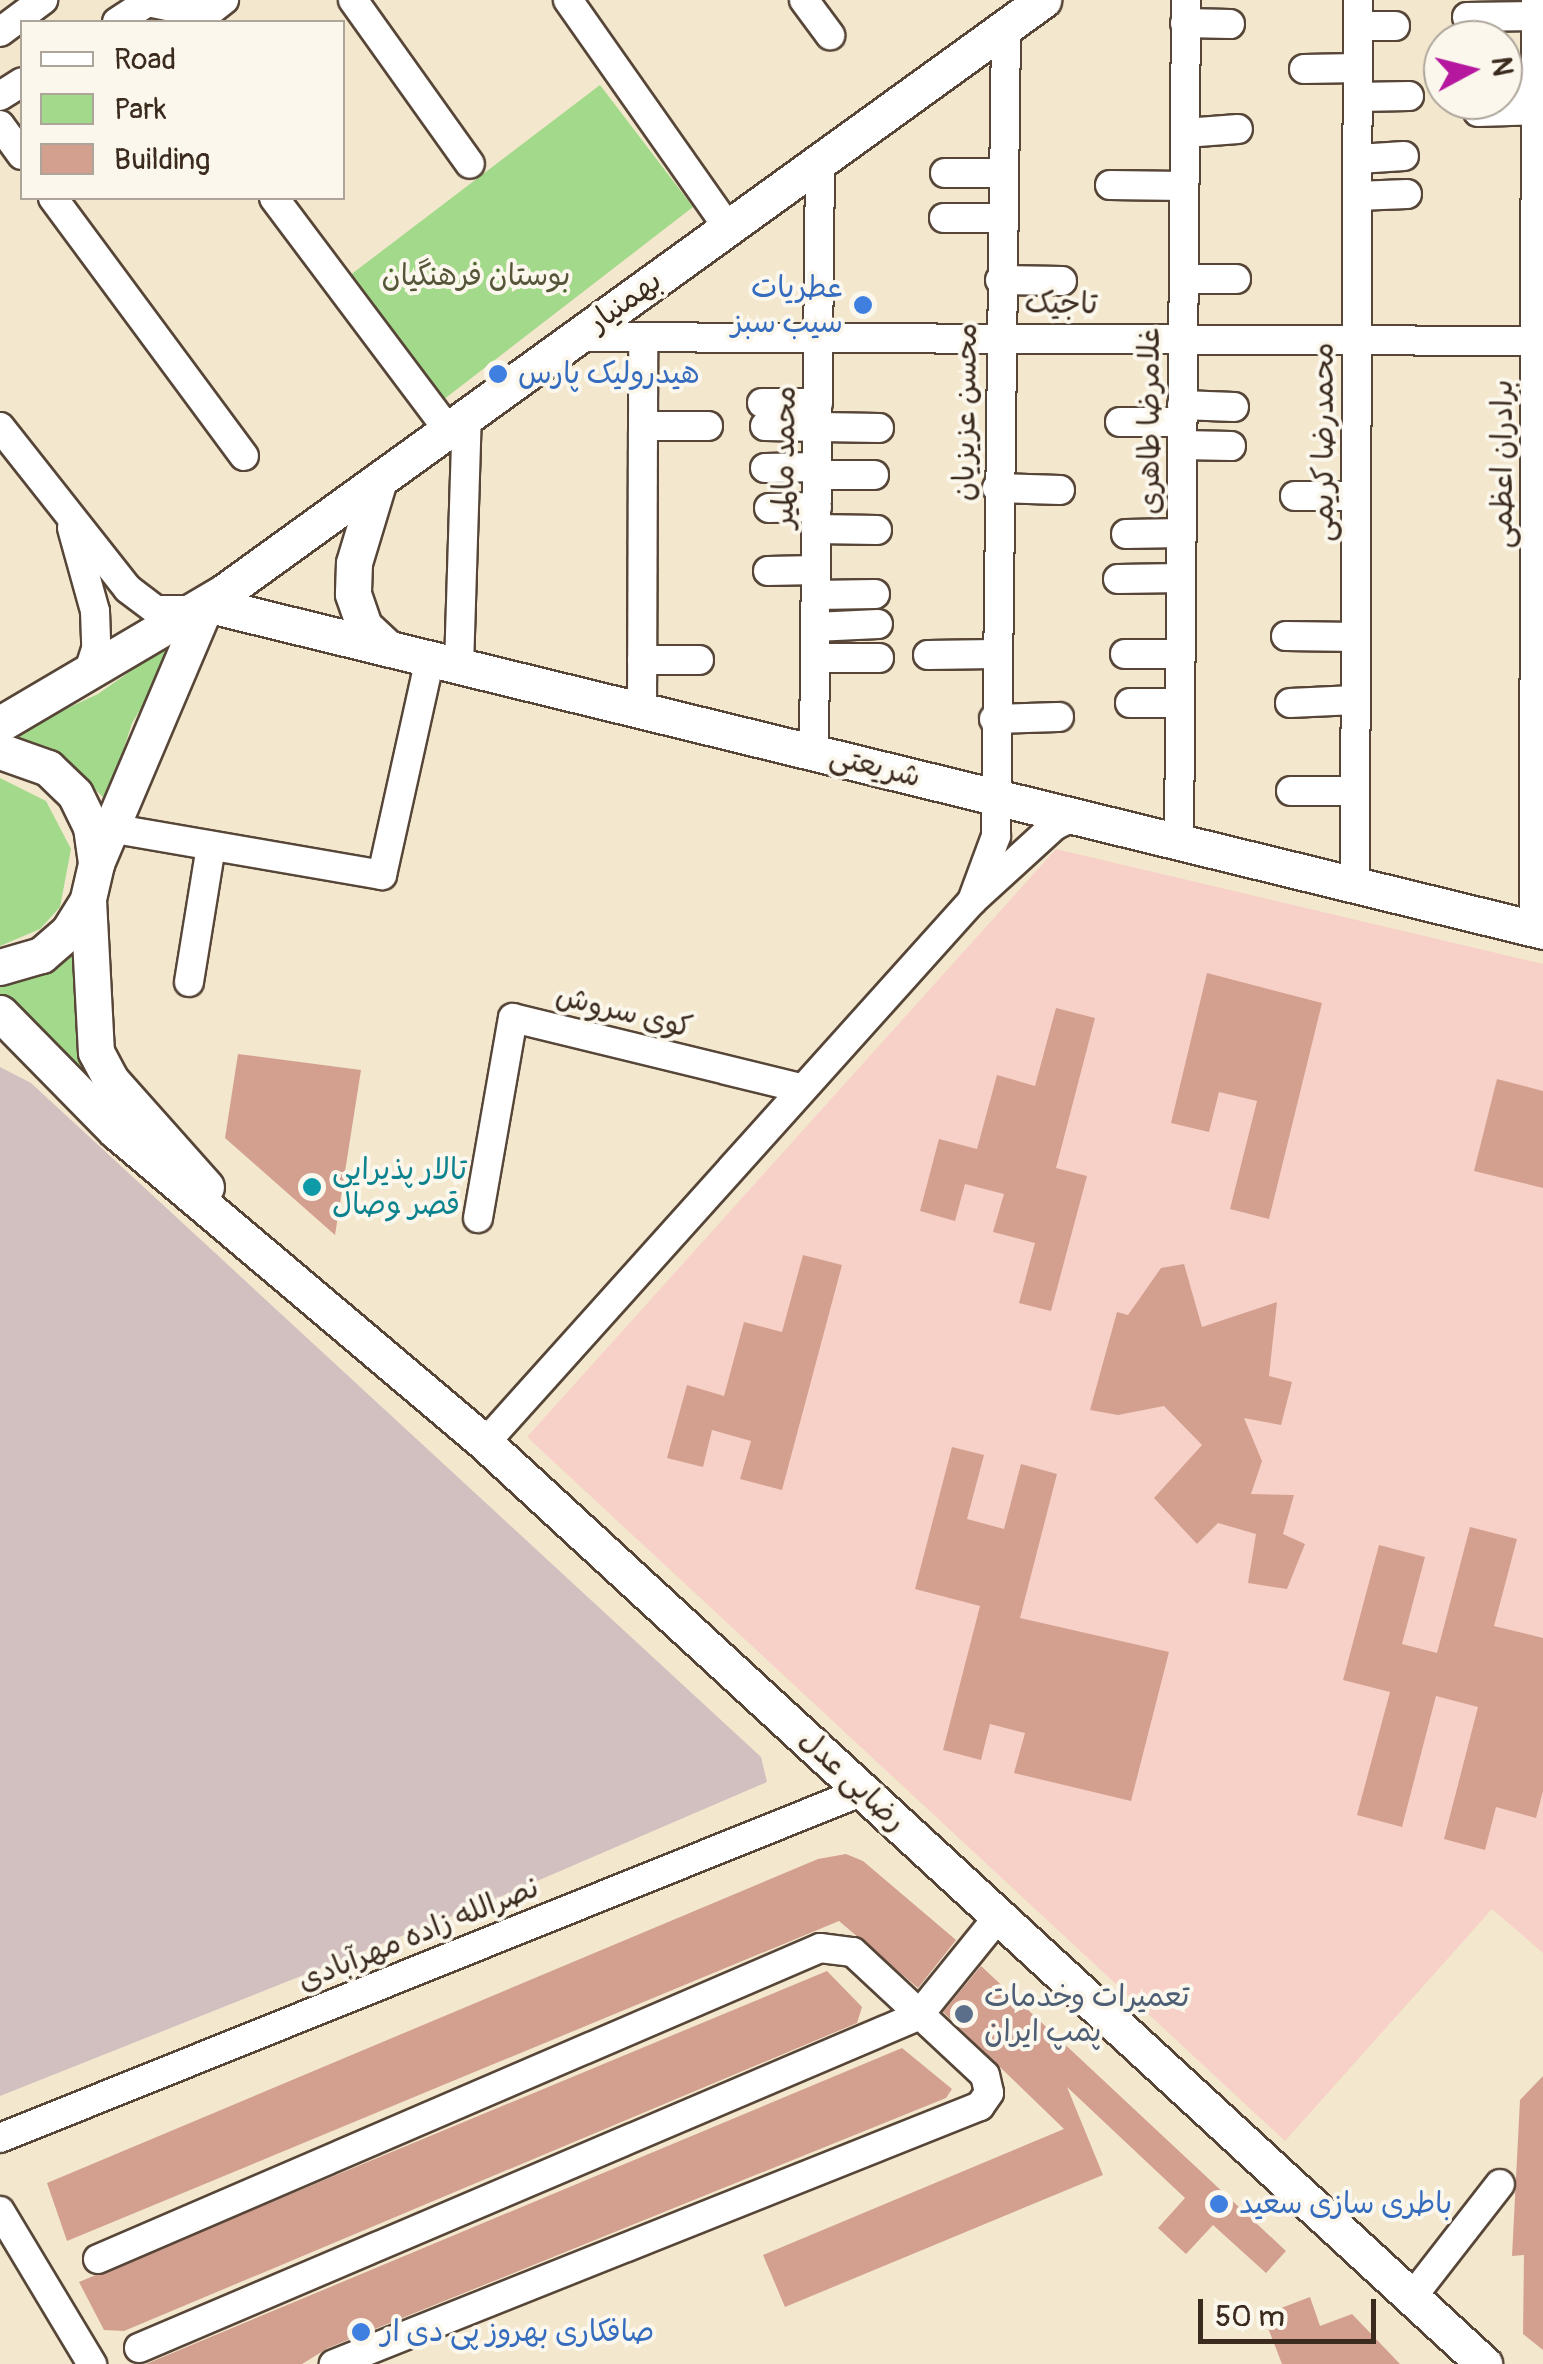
<!DOCTYPE html>
<html>
<head>
<meta charset="utf-8">
<style>
	body { margin:0 }
	#map { position:relative; width:1543px; height:2364px; overflow:hidden; background:#f3e7ce; font-family:Pangolin,"Playpen Sans Arabic",sans-serif }
	div>[style] { position:absolute }
	.built>* { inset:0; background:#f7d1c7 }
	.industrial>* { inset:0; background:#d2bfc0 }
	.green>* { inset:0; background:#a3d98a }
	.building>* { inset:0; background:#d3a090 }
	.roads { filter:drop-shadow(2px 0 #574638) drop-shadow(-2px 0 #574638) drop-shadow(0 2px #574638) drop-shadow(0 -2px #574638) }
	.minor>* { height:28px; margin:-14px; padding:0 14px; transform-origin:14px; border-radius:14px; background:#fff }
	.major>* { height:35px; margin:-17.5px; padding:0 17.5px; transform-origin:17.5px; border-radius:17.5px; background:#fff }
	.dots>* { width:28px; height:28px; translate:-50% -50%; box-sizing:border-box; border:5px solid #fbf7ec; border-radius:50% }
	span { translate:-50% -50%; white-space:nowrap; text-align:center; line-height:1.15; -webkit-text-stroke:8px #fbf7ec; paint-order:stroke }
	.park-label { font-size:30px; color:#555639 }
	.shop-label { font-size:30px; color:#366cbe }
	.right { translate:-100% -50%; text-align:right }
	.left { translate:0 -50%; text-align:left }
	.street-label { font-size:30px; color:#3b2a1e }
	.culture-label { font-size:30px; color:#0d838f }
	.service-label { font-size:30px; color:#4e5e75 }
	.legend { position:absolute; left:20px; top:20px; width:325px; height:180px; box-sizing:border-box; background:#fbf7ec; border:2px solid #aea59a; margin:0; padding:12px 18px; list-style:none; font-size:30px; color:#3b2a1e }
	.legend li { display:flex; align-items:center; gap:20px; height:50px }
	.legend b { width:50px; border:2px solid #aea59a }
	.north { position:absolute; left:1423px; top:20px; width:100px; height:100px; box-sizing:border-box; background:#fbf7ec; border:2px solid #aea59a; border-radius:50%; rotate:83deg; font-size:28px; font-weight:700; line-height:40px; text-align:center; color:#3b2a1e }
	.north::after { content:''; display:block; margin:auto; width:35px; height:45px; background:#b5179e; clip-path:polygon(50% 0,100% 100%,50% 72%,0 100%) }
	.scale { position:absolute; left:1198px; top:2299px; width:178px; height:45px; box-sizing:border-box; border:5px solid #3b2a1e; border-top:0; padding-left:12px; font-size:30px; line-height:35px; white-space:nowrap; color:#3b2a1e; -webkit-text-stroke:8px #fbf7ec; paint-order:stroke }
</style>
</head>
<body>
<div id="map">
	<div class="built">
		<i style="clip-path:polygon(1056px 849px,1543px 964px,1543px 1953px,1492px 1909px,1285px 2141px,527px 1437px)"></i>
	</div>
	<div class="industrial">
		<i style="clip-path:polygon(0 1067px,31px 1083px,761px 1757px,767px 1782px,507px 1894px,0 2096px)"></i>
	</div>
	<div class="green">
		<i style="clip-path:polygon(600px 85px,693px 207px,443px 400px,349px 276px)"></i>
		<i style="clip-path:polygon(189px 630px,132px 723px,107px 801px,55px 750px,10px 735px,98px 694px)"></i>
		<i style="clip-path:polygon(0 778px,46px 801px,71px 849px,60px 907px,40px 929px,0 946px)"></i>
		<i style="clip-path:polygon(82px 944px,96px 1088px,0 996px,0 983px,50px 970px)"></i>
	</div>
	<div class="building">
		<i style="clip-path:polygon(1207px 973px,1322px 1003px,1269px 1219px,1230px 1209px,1257px 1101px,1219px 1092px,1209px 1132px,1171px 1123px)"></i>
		<i style="clip-path:polygon(1056px 1008px,1095px 1018px,1056px 1168px,1087px 1176px,1051px 1311px,1019px 1303px,1035px 1243px,993px 1232px,1004px 1194px,965px 1184px,955px 1221px,920px 1211px,939px 1139px,977px 1149px,997px 1075px,1035px 1086px)"></i>
		<i style="clip-path:polygon(238px 1054px,361px 1070px,335px 1235px,225px 1138px)"></i>
		<i style="clip-path:polygon(1497px 1079px,1543px 1091px,1543px 1188px,1474px 1171px)"></i>
		<i style="clip-path:polygon(803px 1255px,842px 1265px,782px 1490px,740px 1479px,751px 1441px,712px 1430px,703px 1467px,667px 1458px,687px 1385px,724px 1396px,744px 1322px,782px 1332px)"></i>
		<i style="clip-path:polygon(1184px 1264px,1202px 1327px,1277px 1302px,1269px 1376px,1292px 1382px,1281px 1425px,1244px 1418px,1262px 1461px,1251px 1494px,1294px 1495px,1283px 1534px,1305px 1544px,1287px 1589px,1248px 1583px,1256px 1534px,1218px 1523px,1197px 1544px,1154px 1498px,1202px 1445px,1164px 1406px,1118px 1415px,1090px 1410px,1117px 1312px,1128px 1315px,1161px 1268px)"></i>
		<i style="clip-path:polygon(952px 1447px,984px 1455px,967px 1519px,1004px 1529px,1021px 1464px,1057px 1474px,1020px 1618px,1169px 1652px,1131px 1801px,1014px 1773px,1025px 1733px,990px 1724px,981px 1760px,943px 1750px,980px 1606px,915px 1589px)"></i>
		<i style="clip-path:polygon(1470px 1527px,1517px 1539px,1494px 1626px,1543px 1638px,1543px 1791px,1536px 1818px,1496px 1807px,1485px 1850px,1444px 1839px,1478px 1707px,1436px 1696px,1402px 1827px,1357px 1815px,1390px 1692px,1343px 1680px,1379px 1545px,1425px 1557px,1402px 1644px,1437px 1653px)"></i>
		<i style="clip-path:polygon(846px 1854px,863px 1861px,956px 1940px,918px 1988px,839px 1921px,67px 2241px,47px 2183px,818px 1859px)"></i>
		<i style="clip-path:polygon(981px 1966px,1286px 2251px,1266px 2273px,1213px 2225px,1186px 2254px,1158px 2228px,1185px 2198px,1067px 2087px,1103px 2175px,785px 2307px,763px 2255px,1064px 2129px,943px 2012px)"></i>
		<i style="clip-path:polygon(827px 1971px,862px 2007px,857px 2023px,124px 2331px,104px 2330px,79px 2282px)"></i>
		<i style="clip-path:polygon(902px 2048px,952px 2089px,946px 2098px,328px 2348px,302px 2364px,146px 2364px)"></i>
		<i style="clip-path:polygon(1543px 2076px,1543px 2350px,1523px 2334px,1524px 2255px,1512px 2256px,1520px 2100px)"></i>
		<i style="clip-path:polygon(1310px 2297px,1320px 2326px,1352px 2314px,1400px 2364px,1282px 2364px,1263px 2315px)"></i>
	</div>
	<div class="roads">
		<div class="minor">
			<i style="left:353px;top:0;width:201px;rotate:54.5deg"></i>
			<i style="left:568px;top:0;width:279px;rotate:54.9deg"></i>
			<i style="left:804px;top:0;width:44px;rotate:53.4deg"></i>
			<i style="left:1467px;top:17px;width:69px;rotate:-0.8deg"></i>
			<i style="left:117px;top:22px;width:37px;rotate:-33deg"></i>
			<i style="left:148px;top:2px;width:59px;rotate:11.7deg"></i>
			<i style="left:206px;top:14px;width:23px;rotate:-38deg"></i>
			<i style="left:1185px;top:23px;width:45px;rotate:1.3deg"></i>
			<i style="left:1358px;top:26px;width:37px"></i>
			<i style="left:0;top:32px;width:54px;rotate:-36.7deg"></i>
			<i style="left:1304px;top:69px;width:54px;rotate:-1.1deg"></i>
			<i style="left:1503px;top:86px;width:33px"></i>
			<i style="left:0;top:96px;width:26px;rotate:-32deg"></i>
			<i style="left:1358px;top:97px;width:51px;rotate:-1.1deg"></i>
			<i style="left:1478px;top:112px;width:65px;rotate:-1.8deg"></i>
			<i style="left:0;top:125px;width:37px;rotate:54deg"></i>
			<i style="left:1185px;top:133px;width:53px;rotate:-4.3deg"></i>
			<i style="left:1358px;top:159px;width:46px;rotate:-3.7deg"></i>
			<i style="left:945px;top:173px;width:56px"></i>
			<i style="left:1110px;top:185px;width:74px;rotate:0.8deg"></i>
			<i style="left:1357px;top:196px;width:50px;rotate:-2.3deg"></i>
			<i style="left:53px;top:198px;width:321px;rotate:53.5deg"></i>
			<i style="left:274px;top:198px;width:290px;rotate:53.1deg"></i>
			<i style="left:944px;top:218px;width:56px"></i>
			<i style="left:1184px;top:279px;width:52px"></i>
			<i style="left:1000px;top:280px;width:62px;rotate:0.9deg"></i>
			<i style="left:577px;top:337px;width:966px;rotate:0.24deg"></i>
			<i style="left:762px;top:403px;width:56px"></i>
			<i style="left:1182px;top:405px;width:52px;rotate:2.2deg"></i>
			<i style="left:1120px;top:422px;width:62px"></i>
			<i style="left:643px;top:426px;width:65px"></i>
			<i style="left:765px;top:426px;width:114px;rotate:1deg"></i>
			<i style="left:0;top:427px;width:206px;rotate:51.7deg"></i>
			<i style="left:128px;top:589px;width:35px;rotate:37deg"></i>
			<i style="left:156px;top:610px;width:38px"></i>
			<i style="left:1182px;top:445px;width:49px;rotate:1.2deg"></i>
			<i style="left:765px;top:468px;width:52px;rotate:-1.1deg"></i>
			<i style="left:817px;top:475px;width:57px"></i>
			<i style="left:997px;top:488px;width:63px;rotate:1.8deg"></i>
			<i style="left:1295px;top:496px;width:61px"></i>
			<i style="left:769px;top:508px;width:48px;rotate:-1.2deg"></i>
			<i style="left:72px;top:528px;width:86px;rotate:74.5deg"></i>
			<i style="left:95px;top:611px;width:38px;rotate:88deg"></i>
			<i style="left:96px;top:649px;width:25px;rotate:108deg"></i>
			<i style="left:817px;top:529px;width:60px;rotate:1deg"></i>
			<i style="left:1126px;top:534px;width:56px;rotate:-1deg"></i>
			<i style="left:768px;top:571px;width:48px;rotate:-1.2deg"></i>
			<i style="left:1118px;top:579px;width:63px;rotate:-0.9deg"></i>
			<i style="left:816px;top:595px;width:59px;rotate:-1deg"></i>
			<i style="left:815px;top:627px;width:63px;rotate:-2.7deg"></i>
			<i style="left:1286px;top:636px;width:70px;rotate:0.8deg"></i>
			<i style="left:1125px;top:654px;width:56px"></i>
			<i style="left:928px;top:655px;width:67px;rotate:-0.9deg"></i>
			<i style="left:815px;top:658px;width:64px"></i>
			<i style="left:642px;top:660px;width:57px"></i>
			<i style="left:459px;top:666px;width:250px;rotate:-88.2deg"></i>
			<i style="left:1130px;top:703px;width:50px"></i>
			<i style="left:1290px;top:703px;width:65px;rotate:-2.6deg"></i>
			<i style="left:642px;top:710px;width:373px;rotate:-89.8deg"></i>
			<i style="left:994px;top:719px;width:65px;rotate:-1.8deg"></i>
			<i style="left:814px;top:752px;width:590px;rotate:-89.42deg"></i>
			<i style="left:1291px;top:791px;width:64px"></i>
			<i style="left:110px;top:828px;width:276px;rotate:9.8deg"></i>
			<i style="left:382px;top:875px;width:222px;rotate:-77.5deg"></i>
			<i style="left:1179px;top:842px;width:842px;rotate:-89.52deg"></i>
			<i style="left:1355px;top:884px;width:884px;rotate:-89.81deg"></i>
			<i style="left:972px;top:901px;width:69px;rotate:-69.7deg"></i>
			<i style="left:996px;top:836px;width:809px;rotate:-89.29deg"></i>
			<i style="left:1534px;top:928px;width:928px;rotate:-89.88deg"></i>
			<i style="left:189px;top:982px;width:138px;rotate:-80.8deg"></i>
			<i style="left:478px;top:1218px;width:203px;rotate:-80.1deg"></i>
			<i style="left:513px;top:1018px;width:296px;rotate:13.7deg"></i>
			<i style="left:485px;top:1443px;width:729px;rotate:-48.06deg"></i>
			<i style="left:972px;top:901px;width:111px;rotate:-42.4deg"></i>
			<i style="left:1054px;top:826px;width:20px;rotate:-27deg"></i>
			<i style="left:0;top:2138px;width:930px;rotate:-21.9deg"></i>
			<i style="left:0;top:2211px;width:179px;rotate:59deg"></i>
			<i style="left:98px;top:2259px;width:786px;rotate:-23.3deg"></i>
			<i style="left:820px;top:1948px;width:33px;rotate:7deg"></i>
			<i style="left:853px;top:1952px;width:180px;rotate:43deg"></i>
			<i style="left:985px;top:2075px;width:18px;rotate:77deg"></i>
			<i style="left:989px;top:2093px;width:16px;rotate:125deg"></i>
			<i style="left:980px;top:2106px;width:696px;rotate:158.23deg"></i>
			<i style="left:1412px;top:2297px;width:143px;rotate:-52.1deg"></i>
			<i style="left:139px;top:2348px;width:847px;rotate:-23.08deg"></i>
			<i style="left:918px;top:2016px;width:129px;rotate:-51deg"></i>
		</div>
		<div class="major">
			<i style="left:379px;top:480px;width:87px;rotate:106.8deg"></i>
			<i style="left:354px;top:563px;width:31px;rotate:92deg"></i>
			<i style="left:353px;top:594px;width:34px;rotate:71deg"></i>
			<i style="left:364px;top:626px;width:33px;rotate:43deg"></i>
			<i style="left:206px;top:604px;width:1376px;rotate:13.74deg"></i>
			<i style="left:0;top:724px;width:260px;rotate:-30.5deg"></i>
			<i style="left:224px;top:592px;width:1011px;rotate:-35.86deg"></i>
			<i style="left:0;top:751px;width:51px;rotate:19.5deg"></i>
			<i style="left:48px;top:768px;width:37px;rotate:44deg"></i>
			<i style="left:75px;top:794px;width:37px;rotate:64deg"></i>
			<i style="left:91px;top:827px;width:37px;rotate:82deg"></i>
			<i style="left:96px;top:864px;width:37px;rotate:103deg"></i>
			<i style="left:88px;top:900px;width:36px;rotate:122deg"></i>
			<i style="left:69px;top:931px;width:37px;rotate:139deg"></i>
			<i style="left:41px;top:955px;width:43px;rotate:163.7deg"></i>
			<i style="left:97px;top:861px;width:279px;rotate:-67deg"></i>
			<i style="left:88px;top:900px;width:152px;rotate:87deg"></i>
			<i style="left:96px;top:1052px;width:32px;rotate:62deg"></i>
			<i style="left:111px;top:1080px;width:143px;rotate:48.4deg"></i>
			<i style="left:0;top:1013px;width:165px;rotate:45.5deg"></i>
			<i style="left:116px;top:1131px;width:483px;rotate:40.2deg"></i>
			<i style="left:485px;top:1443px;width:1359px;rotate:42.67deg"></i>
		</div>
	</div>
	<div class="dots">
		<i style="left:863px;top:305px;background:#3f7fe0"></i>
		<i style="left:498px;top:374px;background:#3f7fe0"></i>
		<i style="left:312px;top:1187px;background:#0f9aa8"></i>
		<i style="left:964px;top:2014px;background:#5c6f8a"></i>
		<i style="left:1219px;top:2204px;background:#3f7fe0"></i>
		<i style="left:361px;top:2332px;background:#3f7fe0"></i>
	</div>
	<div class="park-label">
		<span style="left:476px;top:276px">بوستان فرهنگیان</span>
	</div>
	<div class="shop-label">
		<span class="right" style="left:843px;top:305px">عطریات<br>سیب سبز</span>
		<span class="left" style="left:518px;top:374px">هیدرولیک پارس</span>
		<span class="left" style="left:1239px;top:2204px">باطری سازی سعید</span>
		<span class="left" style="left:381px;top:2332px">صافکاری بهروز پی دی ار</span>
	</div>
	<div class="street-label">
		<span style="left:625px;top:302px;rotate:-36deg">بهمنیار</span>
		<span style="left:1061px;top:304px;rotate:1deg">تاجیک</span>
		<span style="left:966px;top:412px;rotate:-89deg">محسن عزیزیان</span>
		<span style="left:1150px;top:421px;rotate:-90deg">غلامرضا طاهری</span>
		<span style="left:1324px;top:442px;rotate:-90deg">محمدرضا کریمی</span>
		<span style="left:785px;top:457px;rotate:-89deg">محمد مالمیر</span>
		<span style="left:1503px;top:464px;rotate:-90deg">برادران اعظمی</span>
		<span style="left:875px;top:767px;rotate:14deg">شریعتی</span>
		<span style="left:624px;top:1012px;rotate:14deg">کوی سروش</span>
		<span style="left:852px;top:1781px;rotate:43deg">رضایی عدل</span>
		<span style="left:419px;top:1934px;rotate:-22deg">نصرالله زاده مهرآبادی</span>
	</div>
	<div class="culture-label">
		<span class="left" style="left:332px;top:1187px">تالار پذیرایی<br>قصر وصال</span>
	</div>
	<div class="service-label">
		<span class="left" style="left:984px;top:2014px">تعمیرات وخدمات<br>پمپ ایران</span>
	</div>
	<ul class="legend">
	<li><b style="height:12px;background:#fff"></b>Road</li>
	<li><b style="height:28px;background:#a3d98a"></b>Park</li>
	<li><b style="height:28px;background:#d3a090"></b>Building</li>
	</ul>
	<div class="north">N</div>
	<div class="scale">50 m</div>
</div>
</body>
</html>
